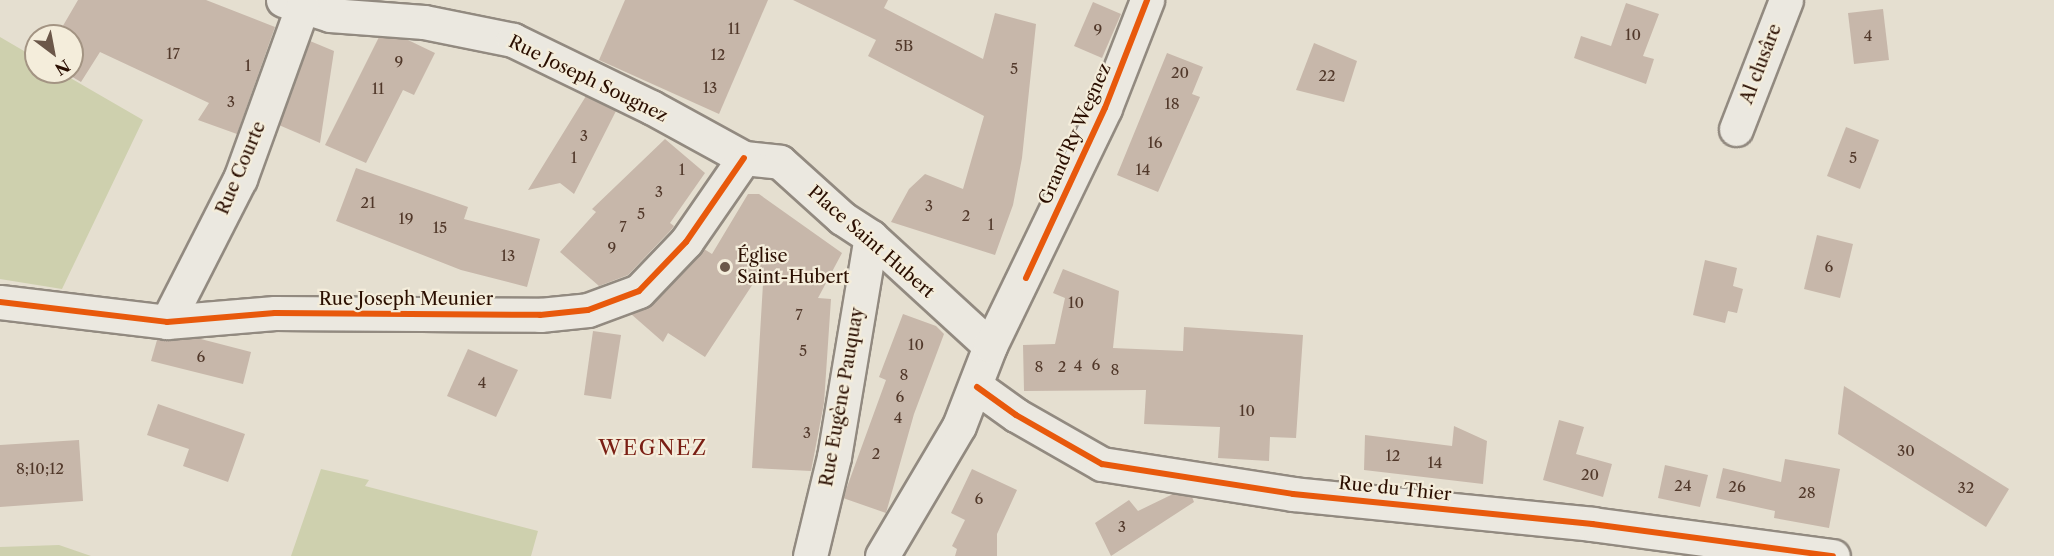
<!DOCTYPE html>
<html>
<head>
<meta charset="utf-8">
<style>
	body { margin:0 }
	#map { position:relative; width:2054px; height:556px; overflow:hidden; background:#e5dfd0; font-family:"Libre Caslon Text",serif }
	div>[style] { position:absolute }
	.green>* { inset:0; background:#ced0ae }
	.building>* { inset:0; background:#c7b7aa }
	.roads { filter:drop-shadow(2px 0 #928a80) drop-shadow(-2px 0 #928a80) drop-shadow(0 2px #928a80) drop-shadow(0 -2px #928a80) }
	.minor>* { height:33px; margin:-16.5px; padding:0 16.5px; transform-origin:16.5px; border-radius:16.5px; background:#ebe8e0 }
	.cycleway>* { height:6px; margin:-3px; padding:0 3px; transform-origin:3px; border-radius:3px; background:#e8590c }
	.dots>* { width:16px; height:16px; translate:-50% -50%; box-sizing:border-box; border:3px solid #f4eddb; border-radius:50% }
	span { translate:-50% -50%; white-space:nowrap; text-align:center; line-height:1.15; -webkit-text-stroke:4.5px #f4eddb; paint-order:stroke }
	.number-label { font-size:15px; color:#51382a }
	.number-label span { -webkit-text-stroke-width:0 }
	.street-label { font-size:18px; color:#2a0e00 }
	.poi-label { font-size:18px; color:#2a0e00 }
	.left { translate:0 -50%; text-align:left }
	.quarter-label { font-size:21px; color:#7a1f14; letter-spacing:1.5px }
	.north { position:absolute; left:24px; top:24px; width:60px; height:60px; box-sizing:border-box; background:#f4eddb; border:2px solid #a39483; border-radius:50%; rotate:148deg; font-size:16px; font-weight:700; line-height:24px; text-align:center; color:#2a0e00 }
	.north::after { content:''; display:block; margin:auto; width:21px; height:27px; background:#6b5749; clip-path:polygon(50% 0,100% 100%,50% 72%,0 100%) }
</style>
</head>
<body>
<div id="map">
	<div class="green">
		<i style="clip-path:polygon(0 37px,36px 58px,36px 72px,60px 72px,143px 120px,62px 289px,0 279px)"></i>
		<i style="clip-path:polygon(321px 469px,369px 480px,365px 486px,538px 531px,531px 556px,291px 556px)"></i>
		<i style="clip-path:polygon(59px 545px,91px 556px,0 556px,0 547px)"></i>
	</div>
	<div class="building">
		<i style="clip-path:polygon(78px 0,206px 0,275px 27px,237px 134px,198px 120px,209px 103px,100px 52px,81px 82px,64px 72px,72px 72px,72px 36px,57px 36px)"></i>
		<i style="clip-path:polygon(625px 0,768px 0,719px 114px,599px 60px)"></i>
		<i style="clip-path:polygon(793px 0,888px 0,884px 8px,983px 59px,995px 13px,1036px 24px,1022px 158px,1013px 205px,995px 255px,891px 222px,909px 189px,925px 174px,963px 189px,984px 116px,868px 56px,876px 40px)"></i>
		<i style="clip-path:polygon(1093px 2px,1121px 14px,1102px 58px,1074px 46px)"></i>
		<i style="clip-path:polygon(1626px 3px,1659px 14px,1643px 56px,1654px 59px,1646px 84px,1574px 58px,1581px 36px,1611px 46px)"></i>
		<i style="clip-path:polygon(1883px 9px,1889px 60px,1854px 64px,1848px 13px)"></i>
		<i style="clip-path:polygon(379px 37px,408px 40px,435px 53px,414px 95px,403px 90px,366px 163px,325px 145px)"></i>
		<i style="clip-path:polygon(310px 41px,334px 51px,320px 143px,279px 125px)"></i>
		<i style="clip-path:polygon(1314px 43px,1357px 61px,1344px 102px,1296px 90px)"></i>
		<i style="clip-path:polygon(1167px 53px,1203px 67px,1192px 94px,1200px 97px,1158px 192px,1117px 175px)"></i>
		<i style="clip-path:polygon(586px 96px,616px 111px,574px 194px,560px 183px,528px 190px)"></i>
		<i style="clip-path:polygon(1846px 127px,1879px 140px,1860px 189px,1827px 176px)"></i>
		<i style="clip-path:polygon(665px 139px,705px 173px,670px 223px,674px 226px,671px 230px,628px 275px,599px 286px,560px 252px,596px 212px,592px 209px)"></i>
		<i style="clip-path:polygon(356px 168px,468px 207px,464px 219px,540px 239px,527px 287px,461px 270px,336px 221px)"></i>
		<i style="clip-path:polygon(748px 194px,759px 194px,842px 253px,818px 298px,831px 299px,824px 403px,811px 471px,752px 468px,764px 267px,705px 357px,668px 333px,663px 342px,631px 314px,653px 304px,704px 249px,712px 254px)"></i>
		<i style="clip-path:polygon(1817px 235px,1853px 244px,1840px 298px,1804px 289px)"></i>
		<i style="clip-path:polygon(1705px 260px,1737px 268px,1733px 286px,1743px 289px,1737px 313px,1728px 311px,1725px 323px,1693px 315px)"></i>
		<i style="clip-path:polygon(1063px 269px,1119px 291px,1113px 348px,1183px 351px,1184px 327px,1303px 335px,1296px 438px,1270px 437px,1269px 461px,1218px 458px,1220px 427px,1144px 424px,1146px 390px,1024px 391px,1023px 345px,1055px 344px,1065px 298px,1053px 293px)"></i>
		<i style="clip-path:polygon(903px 314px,936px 326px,944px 334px,914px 414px,886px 513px,843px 498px,886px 380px,879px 377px)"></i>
		<i style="clip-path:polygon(593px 331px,621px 335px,611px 399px,584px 395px)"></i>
		<i style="clip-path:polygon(197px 338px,251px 352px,243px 384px,151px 361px,157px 340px)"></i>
		<i style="clip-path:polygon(468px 349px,518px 370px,496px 417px,447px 396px)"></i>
		<i style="clip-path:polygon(1844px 386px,2009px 489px,1986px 527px,1838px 434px)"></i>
		<i style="clip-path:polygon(158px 404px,245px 434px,228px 482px,183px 466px,189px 449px,147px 435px)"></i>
		<i style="clip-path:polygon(1559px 420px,1584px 427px,1576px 454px,1612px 464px,1603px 497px,1543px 480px)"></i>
		<i style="clip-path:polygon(1454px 426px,1487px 441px,1483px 484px,1364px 470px,1365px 435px,1452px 446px)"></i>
		<i style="clip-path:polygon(79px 440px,83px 501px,0 507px,0 445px)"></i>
		<i style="clip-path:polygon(1785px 459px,1840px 469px,1829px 528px,1774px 518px,1775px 511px,1716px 498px,1723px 468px,1781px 482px)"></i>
		<i style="clip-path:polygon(1665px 465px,1708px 475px,1700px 507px,1658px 498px)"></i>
		<i style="clip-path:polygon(972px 469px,1017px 490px,997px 534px,997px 556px,955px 556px,957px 549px,952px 546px,965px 520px,951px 513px)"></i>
		<i style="clip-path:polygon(1173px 494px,1192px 497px,1194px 502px,1111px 556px,1095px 523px,1129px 500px,1138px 511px)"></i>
	</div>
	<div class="roads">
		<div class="minor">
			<i style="left:283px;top:0;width:49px;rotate:17.7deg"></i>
			<i style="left:330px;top:15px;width:94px;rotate:4.3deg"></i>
			<i style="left:424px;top:22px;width:91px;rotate:11.4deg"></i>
			<i style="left:513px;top:40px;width:153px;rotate:25.9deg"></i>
			<i style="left:651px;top:107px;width:106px;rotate:28.7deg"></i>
			<i style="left:744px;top:158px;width:36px;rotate:6deg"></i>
			<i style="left:780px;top:162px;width:84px;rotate:42.1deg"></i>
			<i style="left:842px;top:218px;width:35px;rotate:33deg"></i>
			<i style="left:871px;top:237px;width:161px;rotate:42.5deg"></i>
			<i style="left:1736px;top:129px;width:138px;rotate:-68.8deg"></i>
			<i style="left:0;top:302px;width:168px;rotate:6.8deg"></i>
			<i style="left:167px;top:322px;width:108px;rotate:-4.8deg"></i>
			<i style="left:275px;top:313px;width:265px;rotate:0.4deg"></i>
			<i style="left:540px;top:315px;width:48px;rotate:-5.9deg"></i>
			<i style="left:588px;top:310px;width:54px;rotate:-20.4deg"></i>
			<i style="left:639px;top:291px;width:68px;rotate:-46.2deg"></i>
			<i style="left:686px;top:242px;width:102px;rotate:-55.4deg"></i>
			<i style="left:167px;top:322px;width:161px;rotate:-63deg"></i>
			<i style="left:240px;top:179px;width:182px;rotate:-70.1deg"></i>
			<i style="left:977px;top:387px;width:48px;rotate:35.7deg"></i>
			<i style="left:1016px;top:415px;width:99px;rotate:29.7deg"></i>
			<i style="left:1102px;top:464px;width:193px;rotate:8.9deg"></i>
			<i style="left:1293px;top:494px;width:301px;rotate:5.7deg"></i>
			<i style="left:1592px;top:524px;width:243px;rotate:7.6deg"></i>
			<i style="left:810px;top:556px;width:102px;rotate:-76.4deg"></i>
			<i style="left:834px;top:457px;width:223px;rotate:-80.5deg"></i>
			<i style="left:882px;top:556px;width:151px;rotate:-59.4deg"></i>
			<i style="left:959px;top:426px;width:86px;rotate:-68.8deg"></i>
			<i style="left:990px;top:346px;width:264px;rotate:-64.2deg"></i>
			<i style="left:1105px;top:108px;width:116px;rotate:-68.7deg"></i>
		</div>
	</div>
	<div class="cycleway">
		<i style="left:1026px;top:278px;width:187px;rotate:-65.1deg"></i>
		<i style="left:1105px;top:108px;width:116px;rotate:-68.7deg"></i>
		<i style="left:0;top:302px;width:168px;rotate:6.8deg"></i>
		<i style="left:167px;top:322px;width:108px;rotate:-4.8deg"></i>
		<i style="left:275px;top:313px;width:265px;rotate:0.4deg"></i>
		<i style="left:540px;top:315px;width:48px;rotate:-5.9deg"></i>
		<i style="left:588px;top:310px;width:54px;rotate:-20.4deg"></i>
		<i style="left:639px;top:291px;width:68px;rotate:-46.2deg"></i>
		<i style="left:686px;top:242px;width:102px;rotate:-55.4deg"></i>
		<i style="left:977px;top:387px;width:48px;rotate:35.7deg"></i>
		<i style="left:1016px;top:415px;width:99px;rotate:29.7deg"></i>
		<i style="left:1102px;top:464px;width:193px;rotate:8.9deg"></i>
		<i style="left:1293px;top:494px;width:301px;rotate:5.7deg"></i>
		<i style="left:1592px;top:524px;width:243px;rotate:7.6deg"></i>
	</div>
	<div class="dots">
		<i style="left:725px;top:267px;background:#6b5749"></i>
	</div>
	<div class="number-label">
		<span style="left:734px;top:29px">11</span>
		<span style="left:1098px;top:30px">9</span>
		<span style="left:1633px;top:35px">10</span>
		<span style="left:1868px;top:36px">4</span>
		<span style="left:904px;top:46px">5B</span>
		<span style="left:173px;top:54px">17</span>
		<span style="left:718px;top:55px">12</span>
		<span style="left:399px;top:62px">9</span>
		<span style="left:248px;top:66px">1</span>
		<span style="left:1014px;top:69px">5</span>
		<span style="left:1180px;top:73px">20</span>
		<span style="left:1327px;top:76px">22</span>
		<span style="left:710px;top:88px">13</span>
		<span style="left:378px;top:89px">11</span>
		<span style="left:231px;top:102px">3</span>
		<span style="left:1172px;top:104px">18</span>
		<span style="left:584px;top:136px">3</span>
		<span style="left:1155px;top:143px">16</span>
		<span style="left:574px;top:158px">1</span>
		<span style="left:1853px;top:158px">5</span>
		<span style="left:682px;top:170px">1</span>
		<span style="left:1143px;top:170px">14</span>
		<span style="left:659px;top:192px">3</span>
		<span style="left:368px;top:203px">21</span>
		<span style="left:929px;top:206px">3</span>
		<span style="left:641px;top:214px">5</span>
		<span style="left:966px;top:216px">2</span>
		<span style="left:406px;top:219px">19</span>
		<span style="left:991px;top:225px">1</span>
		<span style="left:623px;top:227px">7</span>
		<span style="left:440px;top:228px">15</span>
		<span style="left:612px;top:248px">9</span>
		<span style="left:508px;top:256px">13</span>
		<span style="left:1829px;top:267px">6</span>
		<span style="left:1076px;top:303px">10</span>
		<span style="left:799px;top:315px">7</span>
		<span style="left:916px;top:345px">10</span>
		<span style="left:803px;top:351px">5</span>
		<span style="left:201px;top:357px">6</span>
		<span style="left:1096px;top:365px">6</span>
		<span style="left:1078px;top:366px">4</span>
		<span style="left:1039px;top:367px">8</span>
		<span style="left:1062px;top:367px">2</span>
		<span style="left:1115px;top:370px">8</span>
		<span style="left:904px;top:375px">8</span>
		<span style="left:482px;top:383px">4</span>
		<span style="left:900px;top:397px">6</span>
		<span style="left:1247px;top:411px">10</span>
		<span style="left:898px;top:418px">4</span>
		<span style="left:807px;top:433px">3</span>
		<span style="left:1906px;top:451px">30</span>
		<span style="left:876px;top:454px">2</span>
		<span style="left:1393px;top:456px">12</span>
		<span style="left:1435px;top:463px">14</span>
		<span style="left:40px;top:469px">8;10;12</span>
		<span style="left:1590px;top:475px">20</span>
		<span style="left:1683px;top:486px">24</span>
		<span style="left:1737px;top:487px">26</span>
		<span style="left:1966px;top:488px">32</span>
		<span style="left:1807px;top:493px">28</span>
		<span style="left:979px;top:499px">6</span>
		<span style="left:1122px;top:527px">3</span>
	</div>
	<div class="street-label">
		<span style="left:1761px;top:64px;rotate:-69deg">Al clusâre</span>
		<span style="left:588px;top:79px;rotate:26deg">Rue Joseph Sougnez</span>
		<span style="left:1075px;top:134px;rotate:-66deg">Grand'Ry Wegnez</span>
		<span style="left:241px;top:168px;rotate:-67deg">Rue Courte</span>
		<span style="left:871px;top:242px;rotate:41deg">Place Saint Hubert</span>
		<span style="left:406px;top:299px">Rue Joseph Meunier</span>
		<span style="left:842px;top:397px;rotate:-80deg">Rue Eugène Pauquay</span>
		<span style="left:1395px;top:489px;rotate:6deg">Rue du Thier</span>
	</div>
	<div class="poi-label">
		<span class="left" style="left:737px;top:267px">Église<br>Saint-Hubert</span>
	</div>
	<div class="quarter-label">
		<span style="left:653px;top:448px">WEGNEZ</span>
	</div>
	<div class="north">N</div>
</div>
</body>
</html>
